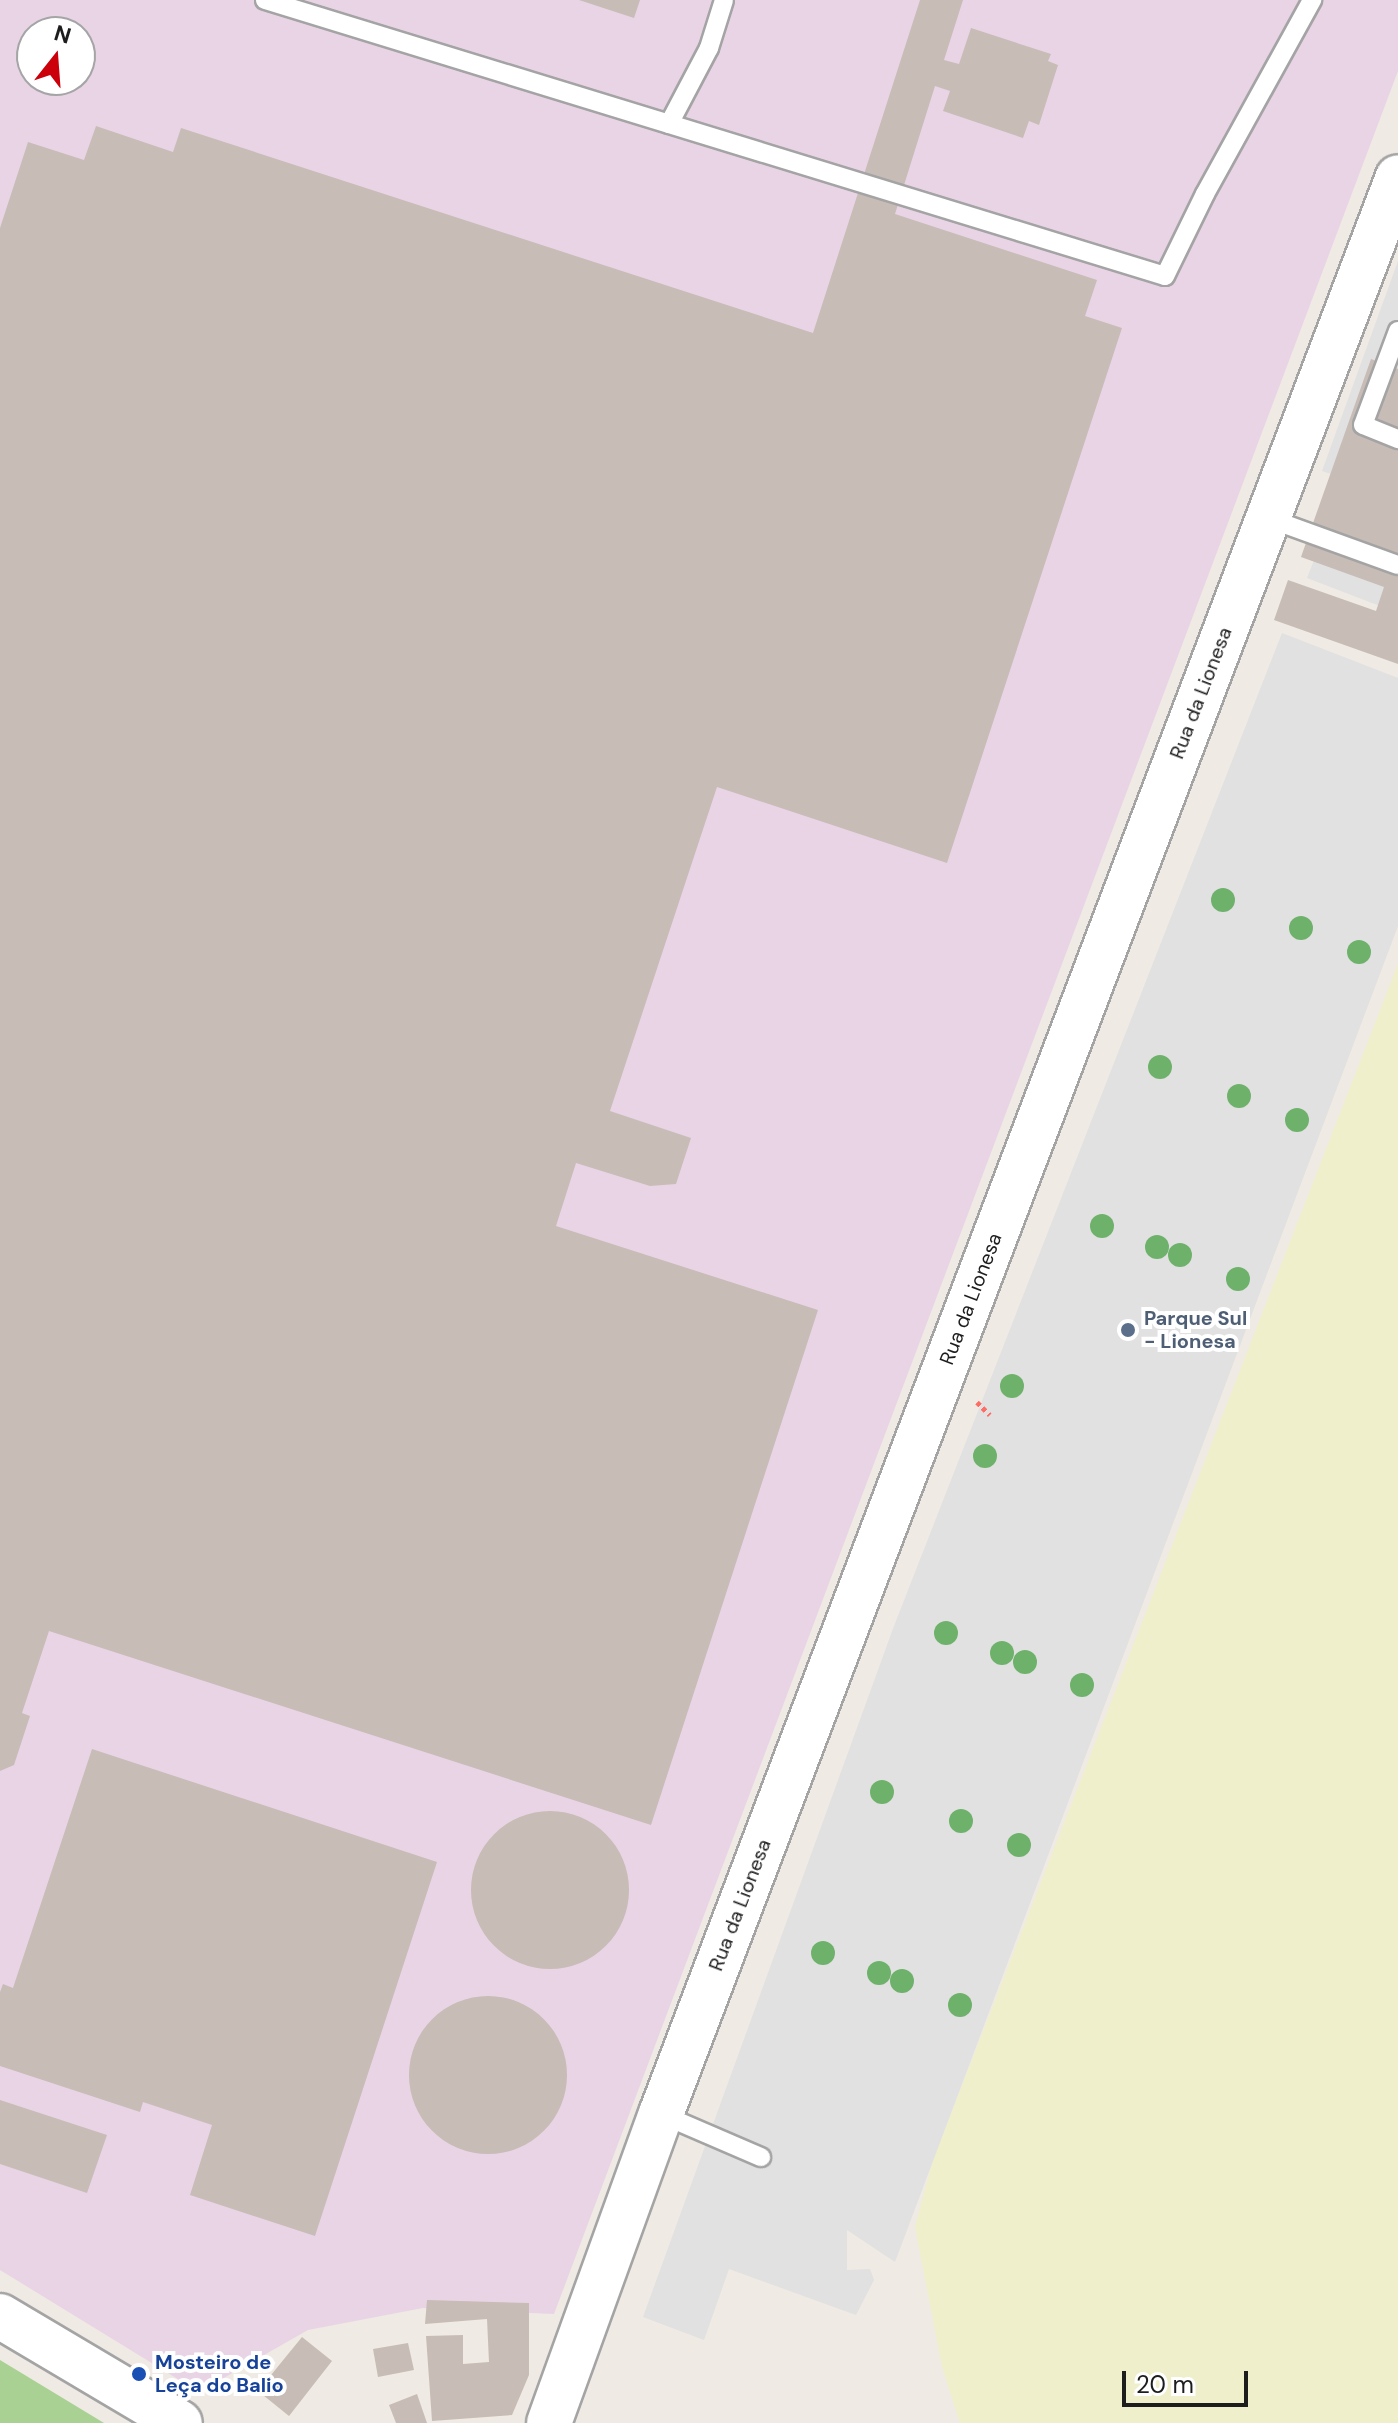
<!DOCTYPE html>
<html>
<head>
<meta charset="utf-8">
<style>
	body { margin:0 }
	#map { position:relative; width:1398px; height:2423px; overflow:hidden; background:#efeae3; font-family:"DM Sans",sans-serif }
	div>[style] { position:absolute }
	.industrial>* { inset:0; background:#e9d4e6 }
	.farmland>* { inset:0; background:#efefcc }
	.forest>* { inset:0; background:#a9d194 }
	.parking>* { inset:0; background:#e1e1e1 }
	.building>* { inset:0; background:#c7bcb6 }
	.round { border-radius:50% }
	.path>* { height:5px; margin-top:-2.5px; transform-origin:0; background:repeating-linear-gradient(90deg,#ff6c64 0 4px,transparent 0 8px) }
	.roads { filter:drop-shadow(2px 0 #a4a4a4) drop-shadow(-2px 0 #a4a4a4) drop-shadow(0 2px #a4a4a4) drop-shadow(0 -2px #a4a4a4) }
	.service>* { height:18px; margin:-9px; padding:0 9px; transform-origin:9px; border-radius:9px; background:#fff }
	.tertiary>* { height:44px; margin:-22px; padding:0 22px; transform-origin:22px; border-radius:22px; background:#fff }
	.trees>* { width:24px; height:24px; margin:-12px; border-radius:50%; background:#6eb16b }
	.dots>* { width:22px; height:22px; translate:-50% -50%; box-sizing:border-box; border:4px solid #fff; border-radius:50% }
	span { translate:-50% -50%; white-space:nowrap; text-align:center; line-height:1.15; -webkit-text-stroke:8px #fff; paint-order:stroke }
	.street-label { font-size:20px; color:#1d1d1d }
	.service-label { font-size:20px; color:#4e5e75; font-weight:700 }
	.left { translate:0 -50%; text-align:left }
	.transit-label { font-size:20px; color:#164399; font-weight:700 }
	.north { position:absolute; left:16px; top:16px; width:80px; height:80px; box-sizing:border-box; background:#fff; border:2px solid #a5a5a5; border-radius:50%; rotate:17deg; font-size:22px; font-weight:700; line-height:32px; text-align:center; color:#1d1d1d }
	.north::after { content:''; display:block; margin:auto; width:28px; height:36px; background:#cb000a; clip-path:polygon(50% 0,100% 100%,50% 72%,0 100%) }
	.scale { position:absolute; left:1122px; top:2371px; width:126px; height:36px; box-sizing:border-box; border:4px solid #1d1d1d; border-top:0; padding-left:10px; font-size:24px; line-height:28px; white-space:nowrap; color:#1d1d1d; -webkit-text-stroke:6px #fff; paint-order:stroke }
</style>
</head>
<body>
<div id="map">
	<div class="industrial">
		<i style="clip-path:polygon(evenodd,0 0,1398px 0,1398px 71px,554px 2314px,423px 2308px,308px 2330px,199px 2392px,0 2270px,0 0,32px 32px,80px 32px,80px 80px,32px 80px,32px 32px)"></i>
	</div>
	<div class="farmland">
		<i style="clip-path:polygon(1398px 964px,1398px 2423px,960px 2423px,942px 2367px,915px 2227px,933px 2160px)"></i>
	</div>
	<div class="forest">
		<i style="clip-path:polygon(0 2360px,104px 2423px,0 2423px)"></i>
	</div>
	<div class="parking">
		<i style="clip-path:polygon(1398px 261px,1398px 496px,1322px 471px)"></i>
		<i style="clip-path:polygon(1340px 494px,1398px 613px,1307px 578px)"></i>
		<i style="clip-path:polygon(1282px 633px,1398px 678px,1398px 926px,895px 2262px,847px 2230px,847px 2270px,870px 2269px,874px 2280px,856px 2315px,729px 2269px,704px 2340px,643px 2317px,894px 1626px)"></i>
	</div>
	<div class="building">
		<i style="clip-path:polygon(579px 0,640px 0,634px 18px)"></i>
		<i style="clip-path:polygon(920px 0,963px 0,944px 60px,959px 64px,971px 28px,1051px 54px,1048px 61px,1058px 65px,1039px 125px,1029px 121px,1023px 138px,943px 111px,950px 91px,935px 86px,895px 214px,1097px 280px,1085px 316px,1122px 328px,947px 863px,717px 787px,610px 1111px,691px 1138px,676px 1184px,650px 1186px,576px 1163px,556px 1226px,818px 1310px,651px 1825px,49px 1631px,22px 1713px,30px 1716px,14px 1765px,0 1771px,0 228px,28px 142px,84px 160px,96px 126px,173px 152px,181px 128px,813px 333px)"></i>
		<i style="clip-path:polygon(1371px 359px,1398px 369px,1398px 664px,1274px 620px,1288px 580px,1376px 611px,1384px 587px,1301px 557px)"></i>
		<i style="clip-path:polygon(92px 1749px,437px 1862px,315px 2236px,190px 2195px,212px 2125px,143px 2102px,140px 2112px,0 2066px,0 1992px,3px 1984px,13px 1988px)"></i>
		<i class="round" style="left:471px;top:1811px;width:158px;height:158px"></i>
		<i class="round" style="left:409px;top:1996px;width:158px;height:158px"></i>
		<i style="clip-path:polygon(0 2100px,107px 2135px,87px 2193px,0 2164px)"></i>
		<i style="clip-path:polygon(427px 2300px,529px 2303px,529px 2375px,512px 2415px,432px 2421px,426px 2336px,463px 2335px,463px 2364px,489px 2362px,487px 2319px,425px 2324px)"></i>
		<i style="clip-path:polygon(302px 2337px,332px 2361px,289px 2416px,258px 2391px)"></i>
		<i style="clip-path:polygon(408px 2343px,414px 2370px,378px 2377px,373px 2349px)"></i>
		<i style="clip-path:polygon(417px 2394px,427px 2423px,396px 2423px,389px 2405px)"></i>
	</div>
	<div class="path">
		<i style="left:977px;top:1402px;width:18px;rotate:45deg"></i>
	</div>
	<div class="roads">
		<div class="service">
			<i style="left:265px;top:0;width:941px;rotate:17.05deg"></i>
			<i style="left:1165px;top:276px;width:91px;rotate:-64deg"></i>
			<i style="left:1205px;top:194px;width:222px;rotate:-61.1deg"></i>
			<i style="left:669px;top:124px;width:86px;rotate:-62.2deg"></i>
			<i style="left:709px;top:48px;width:50px;rotate:-72.6deg"></i>
			<i style="left:1398px;top:331px;width:100px;rotate:110.4deg"></i>
			<i style="left:1363px;top:425px;width:38px;rotate:22deg"></i>
			<i style="left:1268px;top:518px;width:138px;rotate:19.9deg"></i>
			<i style="left:661px;top:2114px;width:109px;rotate:23.3deg"></i>
		</div>
		<div class="tertiary">
			<i style="left:0;top:2316px;width:209px;rotate:30.7deg"></i>
			<i style="left:549px;top:2423px;width:329px;rotate:-70.1deg"></i>
			<i style="left:661px;top:2114px;width:2072px;rotate:-69.17deg"></i>
		</div>
	</div>
	<div class="trees">
		<i style="left:1223px;top:900px"></i>
		<i style="left:1301px;top:928px"></i>
		<i style="left:1359px;top:952px"></i>
		<i style="left:1160px;top:1067px"></i>
		<i style="left:1239px;top:1096px"></i>
		<i style="left:1297px;top:1120px"></i>
		<i style="left:1102px;top:1226px"></i>
		<i style="left:1157px;top:1247px"></i>
		<i style="left:1180px;top:1255px"></i>
		<i style="left:1238px;top:1279px"></i>
		<i style="left:1012px;top:1386px"></i>
		<i style="left:985px;top:1456px"></i>
		<i style="left:946px;top:1633px"></i>
		<i style="left:1002px;top:1653px"></i>
		<i style="left:1025px;top:1662px"></i>
		<i style="left:1082px;top:1685px"></i>
		<i style="left:882px;top:1792px"></i>
		<i style="left:961px;top:1821px"></i>
		<i style="left:1019px;top:1845px"></i>
		<i style="left:823px;top:1953px"></i>
		<i style="left:879px;top:1973px"></i>
		<i style="left:902px;top:1981px"></i>
		<i style="left:960px;top:2005px"></i>
	</div>
	<div class="dots">
		<i style="left:1128px;top:1330px;background:#5c6f8a"></i>
		<i style="left:139px;top:2374px;background:#1a4fb4"></i>
	</div>
	<div class="street-label">
		<span style="left:1201px;top:693px;rotate:-69deg">Rua da Lionesa</span>
		<span style="left:971px;top:1299px;rotate:-69deg">Rua da Lionesa</span>
		<span style="left:740px;top:1905px;rotate:-69deg">Rua da Lionesa</span>
	</div>
	<div class="service-label">
		<span class="left" style="left:1144px;top:1330px">Parque Sul<br>- Lionesa</span>
	</div>
	<div class="transit-label">
		<span class="left" style="left:155px;top:2374px">Mosteiro de<br>Leça do Balio</span>
	</div>
	<div class="north">N</div>
	<div class="scale">20 m</div>
</div>
</body>
</html>
